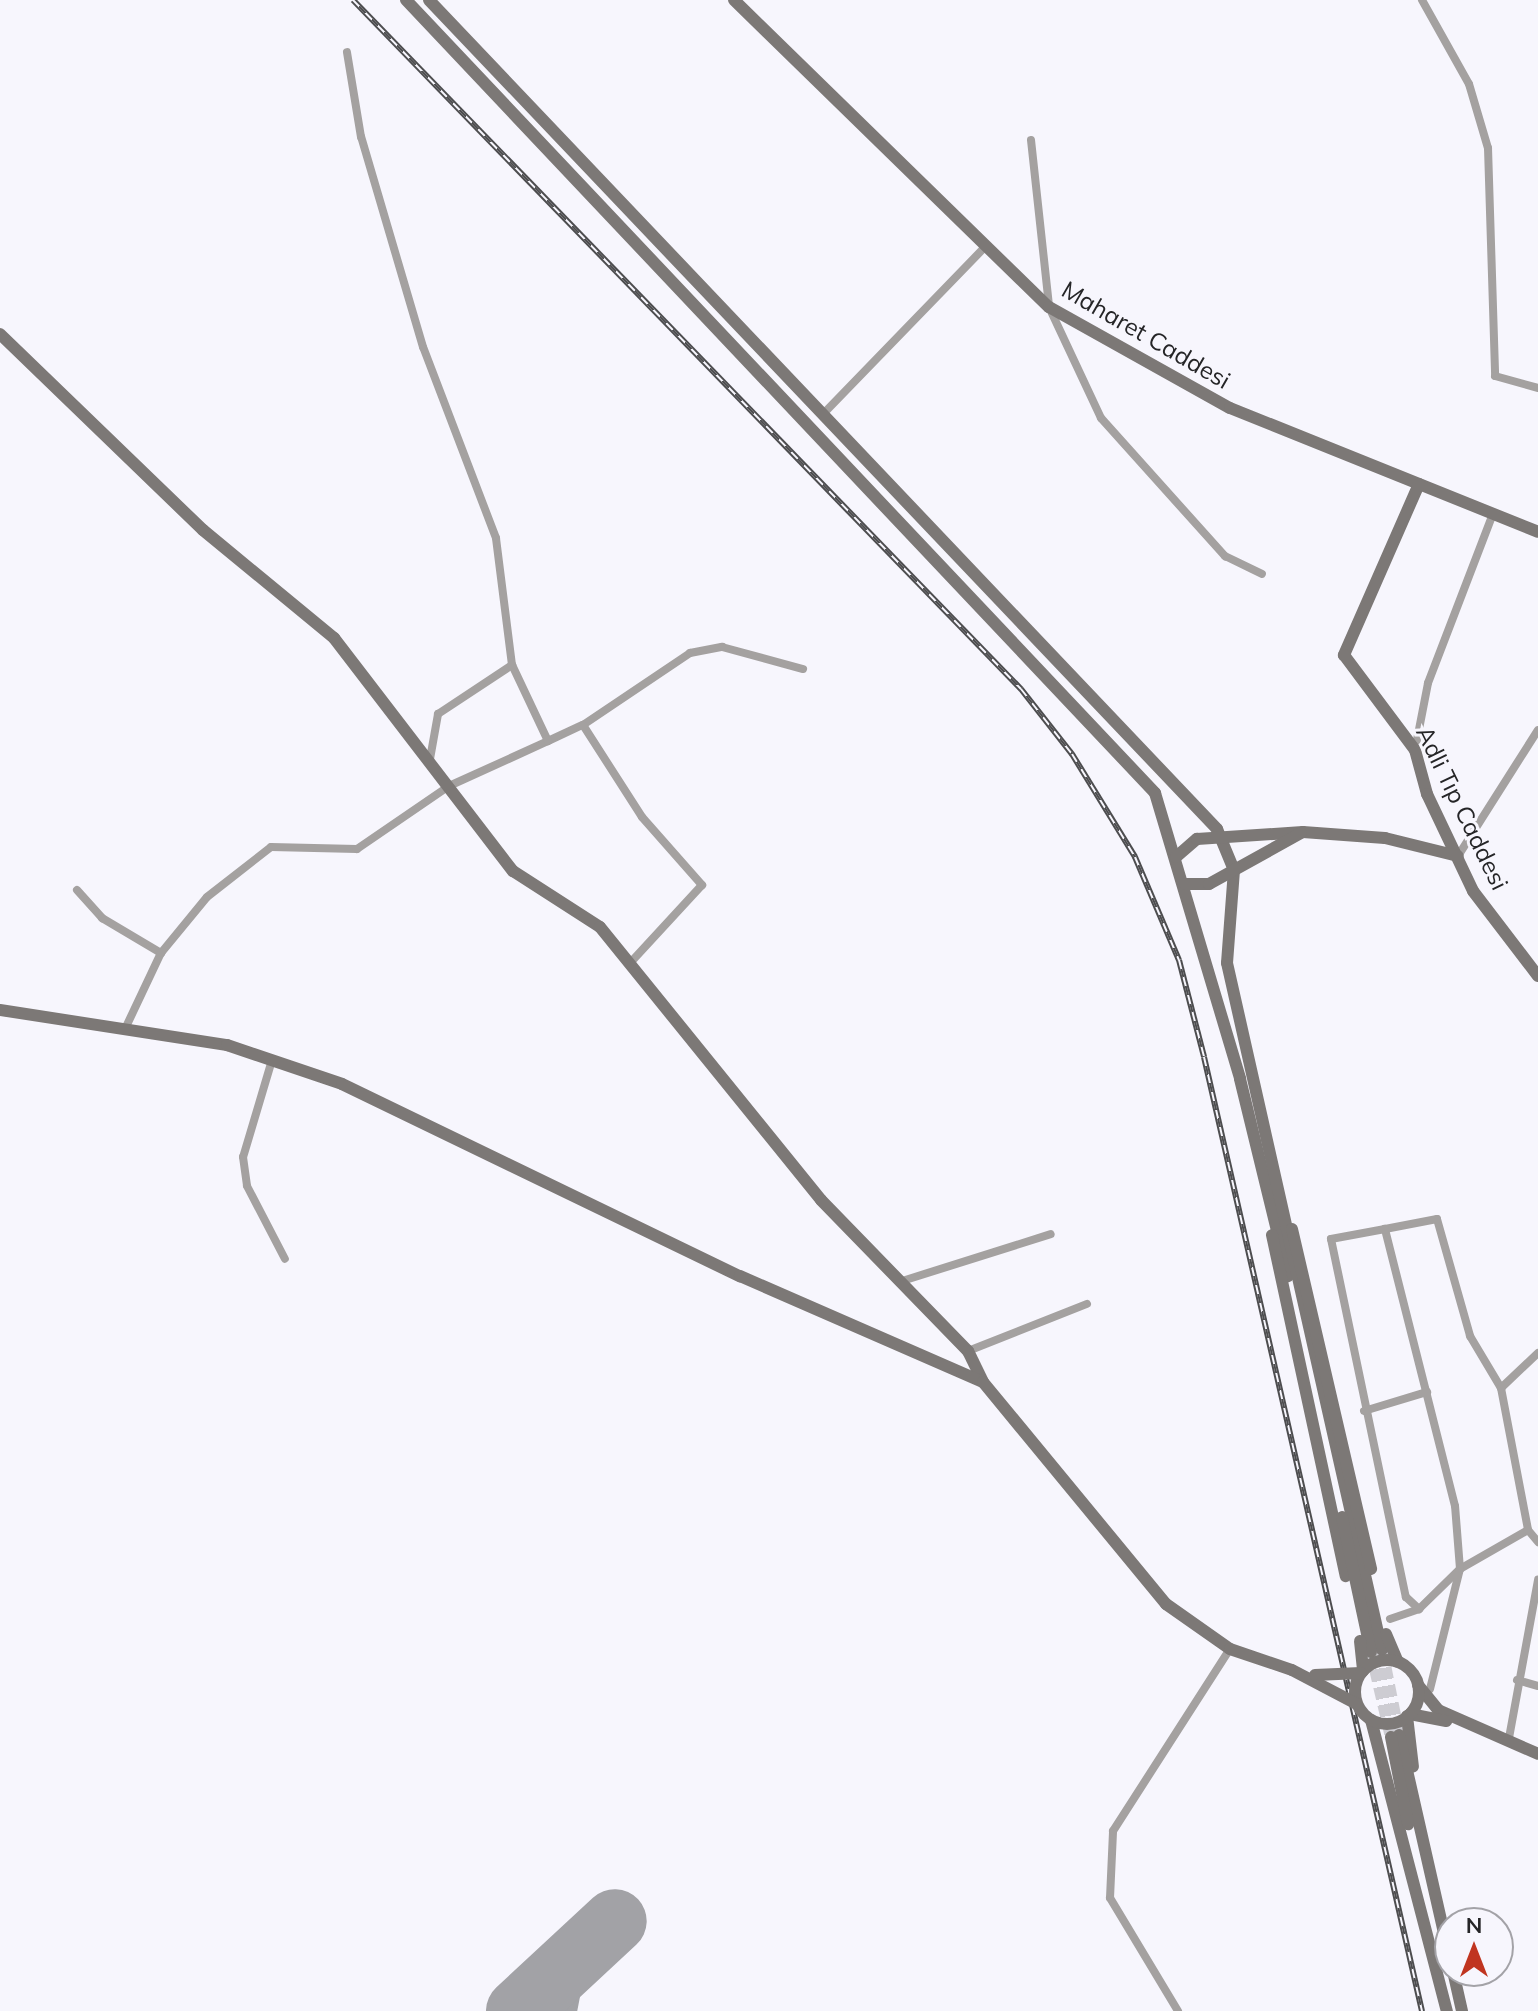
<!DOCTYPE html>
<html>
<head>
<meta charset="utf-8">
<style>
	body { margin:0 }
	#map { position:relative; width:1538px; height:2011px; overflow:hidden; background:#f7f6fd; font-family:Mulish,sans-serif }
	div>[style] { position:absolute }
	.taxiway>* { height:26px; margin:-13px; padding:0 13px; transform-origin:13px; border-radius:13px; background:#a2a2a6 }
	.runway>* { height:64px; margin:-32px; padding:0 32px; transform-origin:32px; border-radius:32px; background:#a2a2a6 }
	.secondary-tunnel>* { height:12px; margin-top:-6px; transform-origin:0; background:repeating-linear-gradient(90deg,#cdccd2 0 12px,transparent 0 18px) }
	.street>* { height:8px; margin:-4px; padding:0 4px; transform-origin:4px; border-radius:4px; background:#a4a1a0 }
	.secondary>* { height:12px; margin:-6px; padding:0 6px; transform-origin:6px; border-radius:6px; background:#7c7876 }
	.rail>* { height:6px; margin-top:-3px; transform-origin:0; background:repeating-linear-gradient(90deg,#f7f6fd 0 9px,#4d4d4f 0 18px); box-sizing:border-box; border-block:2px solid #4d4d4f }
	.secondary-bridge>* { height:12px; margin:-6px; padding:0 6px; transform-origin:6px; border-radius:6px; background:#7c7876 }
	.secondary-bridge>.ring { margin:-6px; padding:0; box-sizing:content-box; background:none; border:12px solid #7c7876; border-radius:50% }
	span { translate:-50% -50%; white-space:nowrap; text-align:center; line-height:1.15; -webkit-text-stroke:6px #f7f6fd; paint-order:stroke }
	.street-label { font-size:24px; color:#252527 }
	.north { position:absolute; left:1434px; top:1907px; width:80px; height:80px; box-sizing:border-box; background:#f7f6fd; border:2px solid #a3a2a7; border-radius:50%; rotate:0deg; font-size:22px; font-weight:700; line-height:32px; text-align:center; color:#252527 }
	.north::after { content:''; display:block; margin:auto; width:28px; height:36px; background:#c03520; clip-path:polygon(50% 0,100% 100%,50% 72%,0 100%) }
</style>
</head>
<body>
<div id="map">
	<div class="taxiway">
		<i style="left:564px;top:2011px;width:53px;rotate:-79.1deg"></i>
	</div>
	<div class="runway">
		<i style="left:518px;top:2011px;width:132px;rotate:-42.9deg"></i>
	</div>
	<div class="secondary-tunnel">
		<i style="left:1382px;top:1650px;width:87px;rotate:78.7deg"></i>
		<i style="left:1371px;top:1652px;width:87px;rotate:76.8deg"></i>
	</div>
	<div class="street">
		<i style="left:1422px;top:0;width:96px;rotate:60.8deg"></i>
		<i style="left:1469px;top:84px;width:67px;rotate:73.5deg"></i>
		<i style="left:1488px;top:148px;width:228px;rotate:88.2deg"></i>
		<i style="left:1495px;top:376px;width:45px;rotate:15.6deg"></i>
		<i style="left:1031px;top:140px;width:168px;rotate:83.8deg"></i>
		<i style="left:1049px;top:307px;width:123px;rotate:64.9deg"></i>
		<i style="left:1101px;top:418px;width:186px;rotate:48.1deg"></i>
		<i style="left:1225px;top:556px;width:41px;rotate:25.9deg"></i>
		<i style="left:826px;top:411px;width:230px;rotate:-45.9deg"></i>
		<i style="left:583px;top:725px;width:129px;rotate:-33.9deg"></i>
		<i style="left:690px;top:653px;width:33px;rotate:-11deg"></i>
		<i style="left:722px;top:647px;width:84px;rotate:15.2deg"></i>
		<i style="left:548px;top:741px;width:38px;rotate:-25deg"></i>
		<i style="left:583px;top:725px;width:109px;rotate:57.3deg"></i>
		<i style="left:642px;top:817px;width:91px;rotate:48.6deg"></i>
		<i style="left:702px;top:885px;width:105px;rotate:132.7deg"></i>
		<i style="left:1415px;top:750px;width:68px;rotate:-79deg"></i>
		<i style="left:1428px;top:683px;width:181px;rotate:-69deg"></i>
		<i style="left:430px;top:759px;width:46px;rotate:-79.9deg"></i>
		<i style="left:438px;top:714px;width:89px;rotate:-33.5deg"></i>
		<i style="left:1458px;top:856px;width:149px;rotate:-57.6deg"></i>
		<i style="left:77px;top:890px;width:38px;rotate:48deg"></i>
		<i style="left:102px;top:918px;width:69px;rotate:30.7deg"></i>
		<i style="left:125px;top:1029px;width:84px;rotate:-64.7deg"></i>
		<i style="left:161px;top:953px;width:72px;rotate:-50.6deg"></i>
		<i style="left:207px;top:897px;width:81px;rotate:-38deg"></i>
		<i style="left:271px;top:847px;width:86px;rotate:1.3deg"></i>
		<i style="left:357px;top:849px;width:112px;rotate:-34.4deg"></i>
		<i style="left:449px;top:786px;width:109px;rotate:-24.4deg"></i>
		<i style="left:548px;top:741px;width:84px;rotate:-115.3deg"></i>
		<i style="left:512px;top:665px;width:128px;rotate:-97.2deg"></i>
		<i style="left:496px;top:538px;width:204px;rotate:-110.9deg"></i>
		<i style="left:423px;top:347px;width:219px;rotate:-106.4deg"></i>
		<i style="left:361px;top:137px;width:86px;rotate:-99.4deg"></i>
		<i style="left:272px;top:1060px;width:101px;rotate:106.6deg"></i>
		<i style="left:243px;top:1157px;width:29px;rotate:82deg"></i>
		<i style="left:247px;top:1186px;width:82px;rotate:62.5deg"></i>
		<i style="left:1437px;top:1219px;width:122px;rotate:74.2deg"></i>
		<i style="left:1470px;top:1336px;width:61px;rotate:59.2deg"></i>
		<i style="left:1501px;top:1388px;width:145px;rotate:79.2deg"></i>
		<i style="left:1528px;top:1530px;width:78px;rotate:150.2deg"></i>
		<i style="left:1460px;top:1569px;width:63px;rotate:-94.5deg"></i>
		<i style="left:1455px;top:1506px;width:286px;rotate:-104.2deg"></i>
		<i style="left:1385px;top:1229px;width:53px;rotate:-10.9deg"></i>
		<i style="left:1385px;top:1229px;width:55px;rotate:169.5deg"></i>
		<i style="left:1331px;top:1239px;width:366px;rotate:78.2deg"></i>
		<i style="left:1406px;top:1597px;width:18px;rotate:43deg"></i>
		<i style="left:1419px;top:1609px;width:57px;rotate:-44.3deg"></i>
		<i style="left:899px;top:1282px;width:159px;rotate:-17.5deg"></i>
		<i style="left:968px;top:1351px;width:128px;rotate:-21.6deg"></i>
		<i style="left:1501px;top:1388px;width:51px;rotate:-43.4deg"></i>
		<i style="left:1364px;top:1411px;width:66px;rotate:-16.8deg"></i>
		<i style="left:1528px;top:1530px;width:16px;rotate:50deg"></i>
		<i style="left:1390px;top:1619px;width:31px;rotate:-19deg"></i>
		<i style="left:1517px;top:1680px;width:22px;rotate:16deg"></i>
		<i style="left:1430px;top:1689px;width:124px;rotate:-76deg"></i>
		<i style="left:1509px;top:1738px;width:161px;rotate:-79.6deg"></i>
		<i style="left:1178px;top:2011px;width:132px;rotate:-121deg"></i>
		<i style="left:1110px;top:1898px;width:67px;rotate:-87.4deg"></i>
		<i style="left:1113px;top:1831px;width:216px;rotate:-57.3deg"></i>
	</div>
	<div class="secondary">
		<i style="left:406px;top:0;width:1091px;rotate:46.63deg"></i>
		<i style="left:1155px;top:793px;width:298px;rotate:73.4deg"></i>
		<i style="left:1240px;top:1079px;width:203px;rotate:76.3deg"></i>
		<i style="left:429px;top:0;width:1144px;rotate:46.45deg"></i>
		<i style="left:1217px;top:829px;width:44px;rotate:67.5deg"></i>
		<i style="left:1234px;top:870px;width:93px;rotate:94.3deg"></i>
		<i style="left:1227px;top:963px;width:704px;rotate:77.29deg"></i>
		<i style="left:734px;top:0;width:440px;rotate:44.3deg"></i>
		<i style="left:1049px;top:307px;width:207px;rotate:29.2deg"></i>
		<i style="left:1230px;top:408px;width:332px;rotate:21.9deg"></i>
		<i style="left:0;top:334px;width:282px;rotate:44deg"></i>
		<i style="left:203px;top:530px;width:170px;rotate:39.5deg"></i>
		<i style="left:334px;top:638px;width:294px;rotate:52.5deg"></i>
		<i style="left:513px;top:871px;width:103px;rotate:32.8deg"></i>
		<i style="left:600px;top:927px;width:351px;rotate:51deg"></i>
		<i style="left:821px;top:1200px;width:211px;rotate:45.8deg"></i>
		<i style="left:968px;top:1351px;width:34px;rotate:64deg"></i>
		<i style="left:1419px;top:484px;width:187px;rotate:113.7deg"></i>
		<i style="left:1344px;top:655px;width:119px;rotate:53.2deg"></i>
		<i style="left:1415px;top:750px;width:46px;rotate:74.7deg"></i>
		<i style="left:1427px;top:794px;width:107px;rotate:64.6deg"></i>
		<i style="left:1473px;top:891px;width:107px;rotate:52.6deg"></i>
		<i style="left:1176px;top:857px;width:28px;rotate:-41deg"></i>
		<i style="left:1197px;top:839px;width:106px;rotate:-3.8deg"></i>
		<i style="left:1303px;top:832px;width:82px;rotate:4.2deg"></i>
		<i style="left:1385px;top:838px;width:75px;rotate:13.9deg"></i>
		<i style="left:1185px;top:884px;width:24px"></i>
		<i style="left:1209px;top:884px;width:105px;rotate:-29deg"></i>
		<i style="left:0;top:1010px;width:230px;rotate:8.8deg"></i>
		<i style="left:227px;top:1045px;width:121px;rotate:18.7deg"></i>
		<i style="left:342px;top:1084px;width:442px;rotate:25.8deg"></i>
		<i style="left:740px;top:1276px;width:265px;rotate:23.6deg"></i>
		<i style="left:983px;top:1382px;width:288px;rotate:50.5deg"></i>
		<i style="left:1166px;top:1604px;width:78px;rotate:35.1deg"></i>
		<i style="left:1230px;top:1649px;width:65px;rotate:18.7deg"></i>
		<i style="left:1292px;top:1229px;width:349px;rotate:76.9deg"></i>
		<i style="left:1272px;top:1235px;width:349px;rotate:77.8deg"></i>
		<i style="left:1342px;top:1517px;width:138px;rotate:77.9deg"></i>
		<i style="left:1386px;top:1634px;width:30px;rotate:67deg"></i>
		<i style="left:1360px;top:1641px;width:30px;rotate:84deg"></i>
		<i style="left:1418px;top:1685px;width:32px;rotate:51deg"></i>
		<i style="left:1438px;top:1710px;width:109px;rotate:23.7deg"></i>
		<i style="left:1410px;top:1714px;width:37px;rotate:11deg"></i>
		<i style="left:1407px;top:1716px;width:51px;rotate:83.3deg"></i>
		<i style="left:1371px;top:1720px;width:301px;rotate:75.4deg"></i>
		<i style="left:1399px;top:1735px;width:231px;rotate:77.2deg"></i>
		<i style="left:1391px;top:1737px;width:89px;rotate:78.9deg"></i>
		<i style="left:1453px;top:1971px;width:41px;rotate:77.3deg"></i>
	</div>
	<div class="rail">
		<i style="left:353px;top:0;width:960px;rotate:45.89deg"></i>
		<i style="left:1021px;top:689px;width:83px;rotate:51.9deg"></i>
		<i style="left:1072px;top:754px;width:121px;rotate:58.5deg"></i>
		<i style="left:1135px;top:857px;width:112px;rotate:66.9deg"></i>
		<i style="left:1179px;top:960px;width:100px;rotate:75.5deg"></i>
		<i style="left:1204px;top:1057px;width:979px;rotate:77.13deg"></i>
	</div>
	<div class="secondary-bridge">
		<i class="ring" style="left:1355px;top:1660px;width:52px;height:52px"></i>
		<i style="left:1292px;top:1670px;width:73px;rotate:27.6deg"></i>
		<i style="left:1315px;top:1675px;width:46px;rotate:-2.5deg"></i>
	</div>
	<div class="street-label">
		<span style="left:1146px;top:335px;rotate:30deg">Maharet Caddesi</span>
		<span style="left:1462px;top:808px;rotate:64deg">Adli Tıp Caddesi</span>
	</div>
	<div class="north">N</div>
</div>
</body>
</html>
